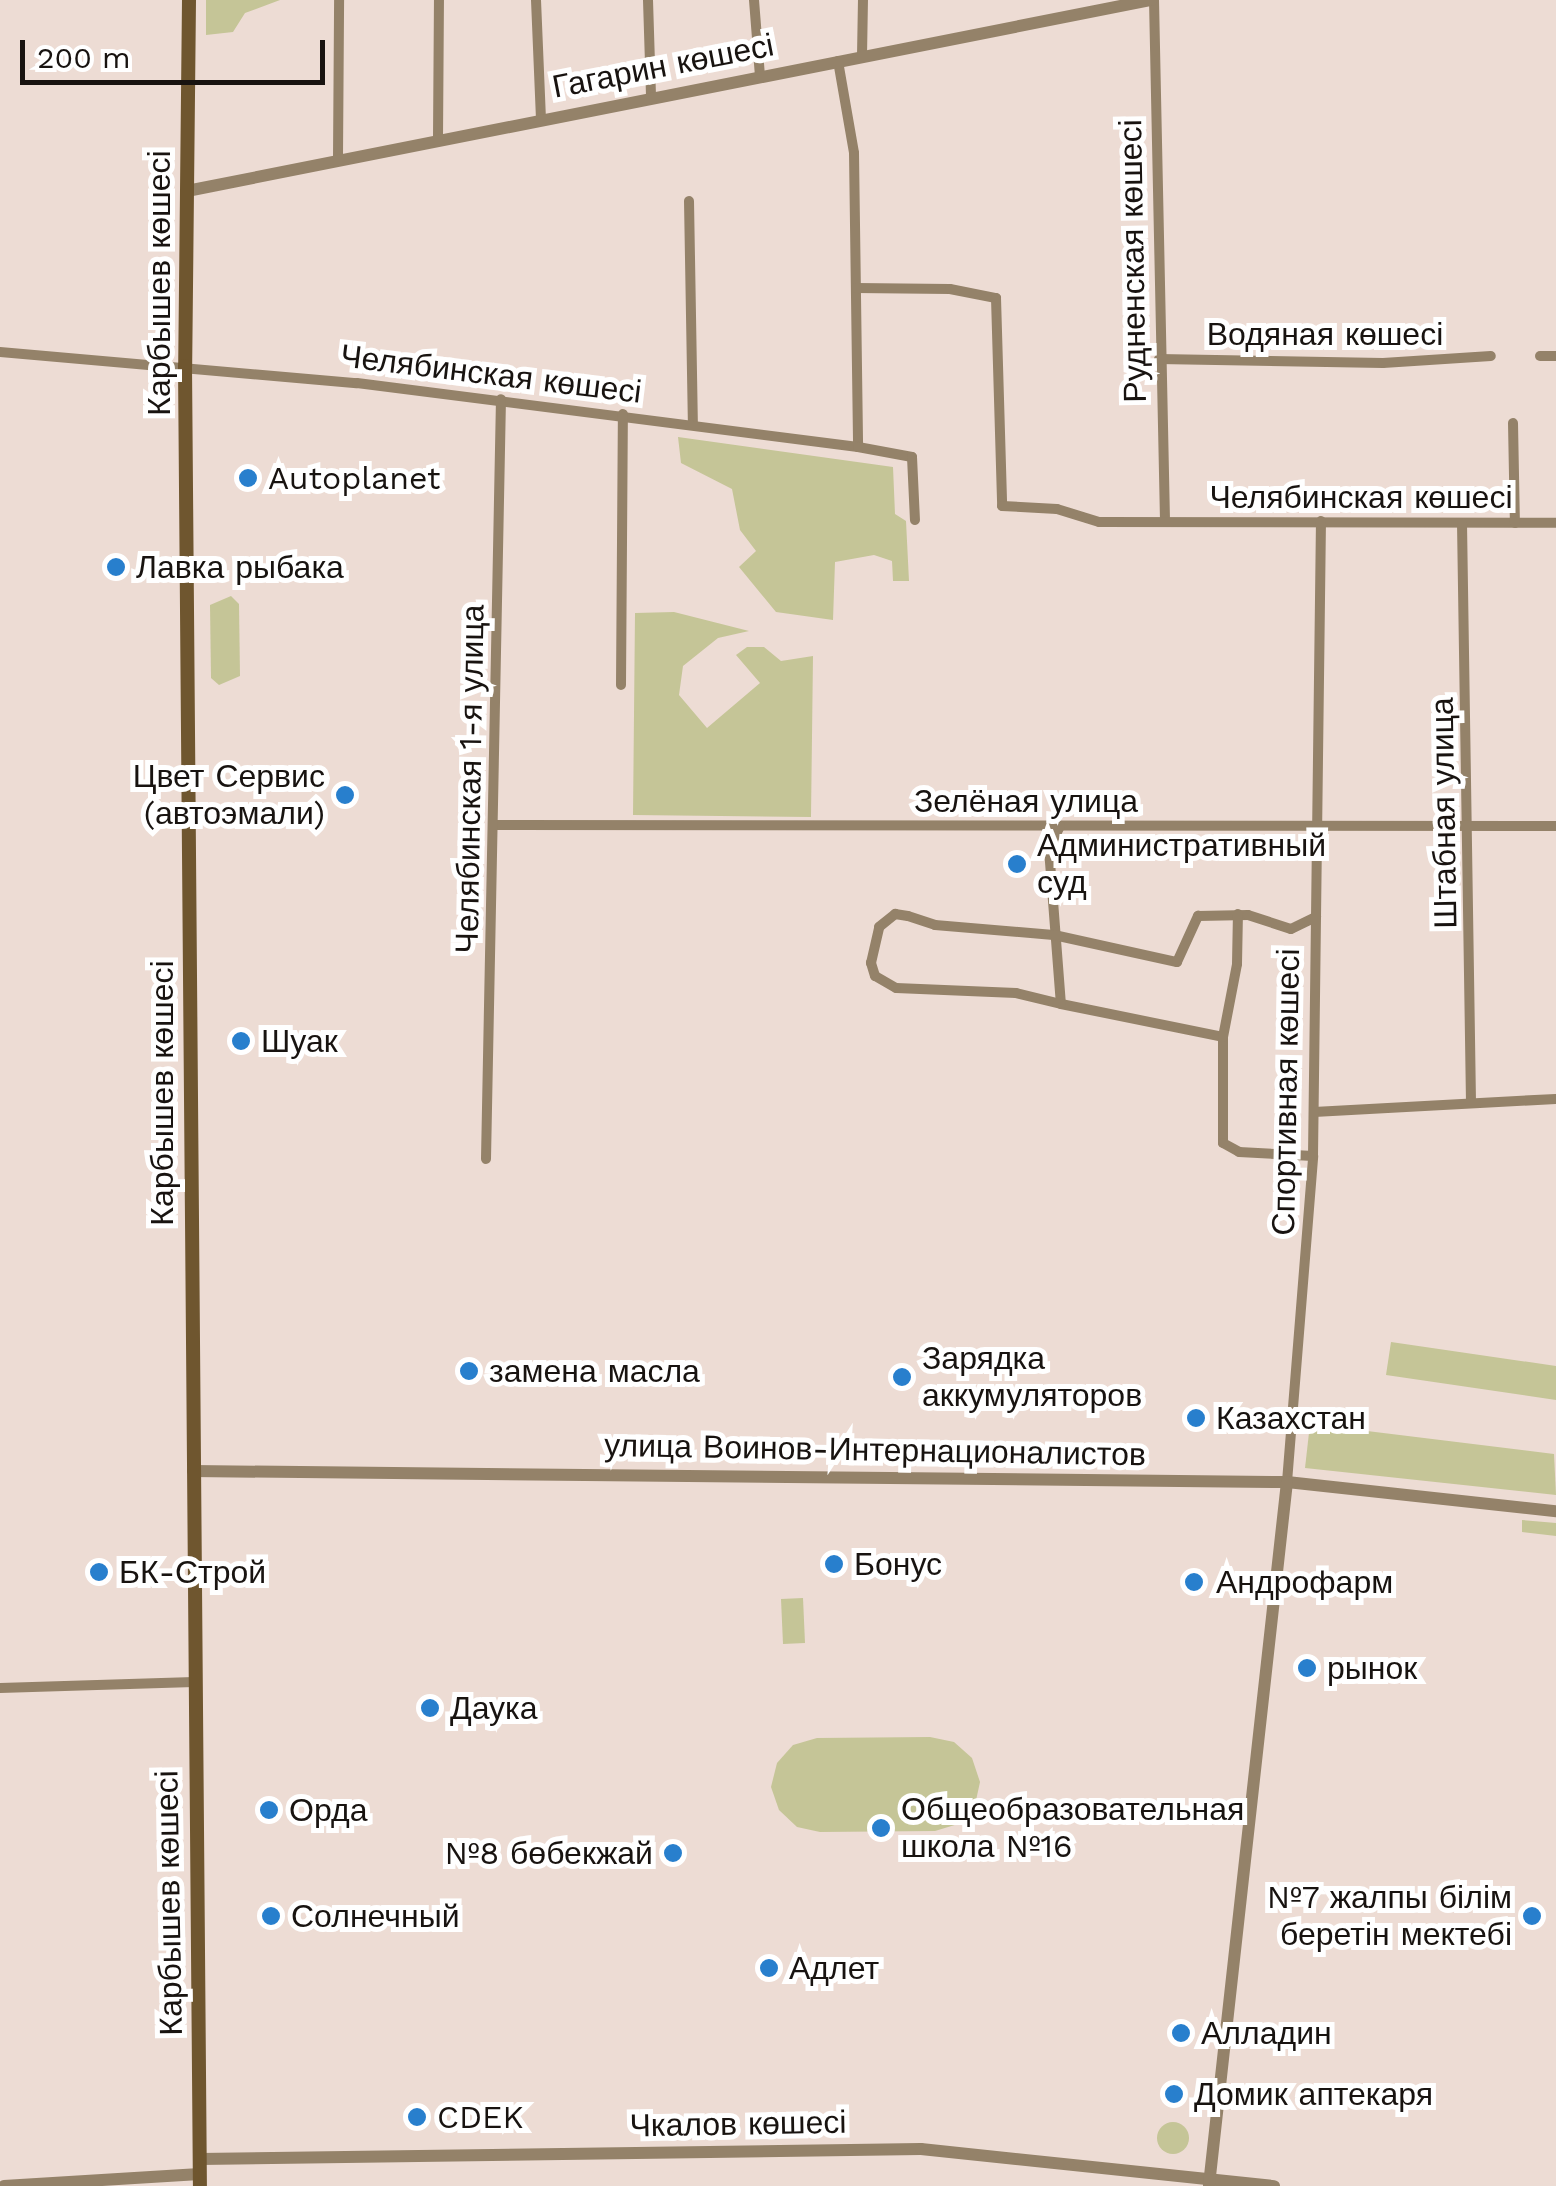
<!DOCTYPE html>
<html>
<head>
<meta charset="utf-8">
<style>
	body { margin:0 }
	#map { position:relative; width:1556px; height:2186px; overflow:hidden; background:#eddcd4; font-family:"Work Sans",sans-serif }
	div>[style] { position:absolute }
	.green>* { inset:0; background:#c5c597 }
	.round { border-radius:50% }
	.minor>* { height:10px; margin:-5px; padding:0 5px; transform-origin:5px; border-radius:5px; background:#948269 }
	.tertiary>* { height:12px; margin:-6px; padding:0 6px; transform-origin:6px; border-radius:6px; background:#948269 }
	.secondary>* { height:14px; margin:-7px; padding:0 7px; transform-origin:7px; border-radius:7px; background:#6f562f }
	.dots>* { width:28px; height:28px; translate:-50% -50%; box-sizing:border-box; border:5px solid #fff; border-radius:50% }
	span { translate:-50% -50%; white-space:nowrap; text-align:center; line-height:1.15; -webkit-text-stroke:10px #fff; paint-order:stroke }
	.street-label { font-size:32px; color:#181310 }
	.poi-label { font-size:32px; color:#181310 }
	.left { translate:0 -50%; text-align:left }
	.right { translate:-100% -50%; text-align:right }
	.scale { position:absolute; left:20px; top:40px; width:305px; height:45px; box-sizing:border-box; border:5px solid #181310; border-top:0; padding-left:12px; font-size:30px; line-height:35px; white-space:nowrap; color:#181310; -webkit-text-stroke:8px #fff; paint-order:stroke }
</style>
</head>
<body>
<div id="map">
	<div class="green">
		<i style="clip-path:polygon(206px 0,280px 0,245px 13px,233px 32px,206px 35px)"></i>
		<i style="clip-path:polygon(678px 437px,893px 467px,895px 514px,906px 521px,909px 581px,893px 581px,892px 561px,874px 555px,835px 562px,833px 620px,776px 612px,739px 567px,756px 551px,740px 530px,732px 489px,681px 463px)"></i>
		<i style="clip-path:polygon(231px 596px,239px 604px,240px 676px,219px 685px,211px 678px,210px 605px)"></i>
		<i style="clip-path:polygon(674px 612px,749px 631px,718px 638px,683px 666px,679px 695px,707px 728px,760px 683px,736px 655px,747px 647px,764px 647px,781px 661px,813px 656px,811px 817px,633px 815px,635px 613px)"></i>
		<i style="clip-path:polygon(1391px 1342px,1556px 1366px,1556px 1400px,1386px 1375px)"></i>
		<i style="clip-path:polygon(1310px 1424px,1554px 1454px,1556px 1495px,1305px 1468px)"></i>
		<i style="clip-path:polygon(1522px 1520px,1556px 1523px,1556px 1536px,1522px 1532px)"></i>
		<i style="clip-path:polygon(803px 1598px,805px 1643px,783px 1644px,781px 1599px)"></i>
		<i style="clip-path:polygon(930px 1737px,954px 1742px,972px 1758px,980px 1782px,975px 1805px,958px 1824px,935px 1831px,820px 1832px,797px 1827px,779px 1810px,771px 1787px,777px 1763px,793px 1745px,817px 1738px)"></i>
		<i class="round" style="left:1157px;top:2122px;width:32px;height:32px"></i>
	</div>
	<div class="minor">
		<i style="left:536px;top:0;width:118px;rotate:87.6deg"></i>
		<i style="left:648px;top:0;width:97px;rotate:88.2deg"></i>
		<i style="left:754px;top:0;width:76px;rotate:85.5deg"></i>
		<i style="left:1154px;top:0;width:520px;rotate:88.79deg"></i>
		<i style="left:862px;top:56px;width:56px;rotate:-89deg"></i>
		<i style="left:838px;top:61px;width:93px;rotate:80.1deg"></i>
		<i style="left:854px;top:153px;width:294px;rotate:89.2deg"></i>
		<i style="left:438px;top:138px;width:138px;rotate:-89.6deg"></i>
		<i style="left:338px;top:157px;width:157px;rotate:-89.6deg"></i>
		<i style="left:689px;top:201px;width:223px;rotate:89deg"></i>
		<i style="left:856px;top:288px;width:94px;rotate:0.6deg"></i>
		<i style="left:950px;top:289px;width:47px;rotate:11.1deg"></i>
		<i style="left:996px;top:298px;width:208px;rotate:88.3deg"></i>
		<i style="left:1002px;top:506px;width:55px;rotate:3.1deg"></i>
		<i style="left:1057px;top:509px;width:44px;rotate:17.2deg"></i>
		<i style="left:1099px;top:522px;width:457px;rotate:0.1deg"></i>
		<i style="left:0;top:352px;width:358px;rotate:5deg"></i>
		<i style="left:357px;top:383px;width:505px;rotate:7.28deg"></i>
		<i style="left:858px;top:447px;width:55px;rotate:10.5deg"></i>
		<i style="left:912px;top:457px;width:63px;rotate:87.3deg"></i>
		<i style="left:1540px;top:356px;width:16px"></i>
		<i style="left:1159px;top:359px;width:224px;rotate:1deg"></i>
		<i style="left:1383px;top:363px;width:108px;rotate:-3.7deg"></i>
		<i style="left:1513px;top:423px;width:100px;rotate:88.9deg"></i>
		<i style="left:1462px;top:523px;width:580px;rotate:89.11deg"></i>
		<i style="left:621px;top:685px;width:271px;rotate:-89.6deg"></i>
		<i style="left:496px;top:825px;width:1060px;rotate:0.05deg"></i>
		<i style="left:1060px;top:826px;width:25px;rotate:116deg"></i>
		<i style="left:1049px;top:849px;width:155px;rotate:85.6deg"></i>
		<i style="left:1061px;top:1004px;width:165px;rotate:11.5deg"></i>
		<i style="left:1223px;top:1037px;width:106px;rotate:90deg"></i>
		<i style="left:1223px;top:1143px;width:18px;rotate:29deg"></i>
		<i style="left:1239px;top:1152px;width:74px;rotate:3.1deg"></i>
		<i style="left:1061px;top:1004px;width:46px;rotate:-166.3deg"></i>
		<i style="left:1016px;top:993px;width:120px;rotate:-177.6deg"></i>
		<i style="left:896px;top:988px;width:24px;rotate:-150deg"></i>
		<i style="left:875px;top:976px;width:14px;rotate:-107deg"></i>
		<i style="left:871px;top:963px;width:37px;rotate:-77deg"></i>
		<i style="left:879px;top:927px;width:21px;rotate:-39deg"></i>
		<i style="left:895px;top:914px;width:13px;rotate:9deg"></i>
		<i style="left:908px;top:916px;width:28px;rotate:18deg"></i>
		<i style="left:935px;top:925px;width:119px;rotate:4.8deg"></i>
		<i style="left:1054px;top:935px;width:126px;rotate:12.4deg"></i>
		<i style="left:1177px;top:962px;width:51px;rotate:-65.5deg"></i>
		<i style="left:1198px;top:916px;width:50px;rotate:-1.1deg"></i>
		<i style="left:1248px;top:915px;width:45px;rotate:18deg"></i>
		<i style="left:1291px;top:929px;width:28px;rotate:-26deg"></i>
		<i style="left:1223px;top:1037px;width:74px;rotate:-79.1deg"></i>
		<i style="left:1237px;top:964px;width:50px;rotate:-88.9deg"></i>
		<i style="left:1314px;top:1112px;width:242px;rotate:-3.1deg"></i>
		<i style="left:486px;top:1159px;width:760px;rotate:-88.87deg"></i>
		<i style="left:1287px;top:1482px;width:327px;rotate:-85.4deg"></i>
		<i style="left:1313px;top:1156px;width:635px;rotate:-89.28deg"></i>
		<i style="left:0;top:1688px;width:194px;rotate:-1.8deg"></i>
	</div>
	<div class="tertiary">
		<i style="left:187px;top:191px;width:983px;rotate:-11.21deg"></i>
		<i style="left:193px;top:1471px;width:1094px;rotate:0.58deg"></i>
		<i style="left:1287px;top:1482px;width:271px;rotate:6.2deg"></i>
		<i style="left:200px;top:2159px;width:721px;rotate:-0.79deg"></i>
		<i style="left:921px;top:2149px;width:355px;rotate:6deg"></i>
		<i style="left:1209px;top:2185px;width:707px;rotate:-83.67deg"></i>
		<i style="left:4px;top:2186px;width:196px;rotate:-3.5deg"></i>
	</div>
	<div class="secondary">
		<i style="left:189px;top:0;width:366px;rotate:90.6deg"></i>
		<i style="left:185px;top:366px;width:1820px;rotate:89.53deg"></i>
	</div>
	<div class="dots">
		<i style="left:248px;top:478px;background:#287fcd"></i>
		<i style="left:116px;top:567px;background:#287fcd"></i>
		<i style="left:345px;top:795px;background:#287fcd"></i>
		<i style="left:1017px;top:864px;background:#287fcd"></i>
		<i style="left:241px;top:1041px;background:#287fcd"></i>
		<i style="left:469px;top:1371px;background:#287fcd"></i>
		<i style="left:902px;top:1377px;background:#287fcd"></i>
		<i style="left:1196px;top:1418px;background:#287fcd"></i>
		<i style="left:834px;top:1564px;background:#287fcd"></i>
		<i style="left:99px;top:1572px;background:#287fcd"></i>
		<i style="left:1194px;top:1582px;background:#287fcd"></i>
		<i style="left:1307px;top:1668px;background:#287fcd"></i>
		<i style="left:430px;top:1708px;background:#287fcd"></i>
		<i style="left:269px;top:1810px;background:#287fcd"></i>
		<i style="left:881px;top:1828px;background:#287fcd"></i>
		<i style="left:673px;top:1853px;background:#287fcd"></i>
		<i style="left:271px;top:1916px;background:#287fcd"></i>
		<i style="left:1532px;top:1916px;background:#287fcd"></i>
		<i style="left:769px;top:1968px;background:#287fcd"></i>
		<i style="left:1181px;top:2033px;background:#287fcd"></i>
		<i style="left:1174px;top:2094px;background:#287fcd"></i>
		<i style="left:417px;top:2117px;background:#287fcd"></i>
	</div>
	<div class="street-label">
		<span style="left:663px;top:66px;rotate:-11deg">Гагарин көшесі</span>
		<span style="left:1133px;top:261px;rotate:-91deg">Рудненская көшесі</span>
		<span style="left:159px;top:283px;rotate:-90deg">Карбышев көшесі</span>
		<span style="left:1325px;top:334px">Водяная көшесі</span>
		<span style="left:491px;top:374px;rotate:7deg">Челябинская көшесі</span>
		<span style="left:1361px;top:497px">Челябинская көшесі</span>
		<span style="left:470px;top:779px;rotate:-89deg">Челябинская 1-я улица</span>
		<span style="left:1026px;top:801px">Зелёная улица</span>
		<span style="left:1444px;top:813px;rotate:-91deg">Штабная улица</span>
		<span style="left:1286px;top:1092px;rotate:-89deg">Спортивная көшесі</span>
		<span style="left:162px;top:1093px;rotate:-90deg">Карбышев көшесі</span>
		<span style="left:875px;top:1450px;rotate:1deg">улица Воинов-Интернационалистов</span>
		<span style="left:169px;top:1903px;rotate:-91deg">Карбышев көшесі</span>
		<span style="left:738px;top:2124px;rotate:-1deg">Чкалов көшесі</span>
	</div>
	<div class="poi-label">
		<span class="left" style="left:268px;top:478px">Autoplanet</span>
		<span class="left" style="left:136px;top:567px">Лавка рыбака</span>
		<span class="right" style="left:325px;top:795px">Цвет Сервис<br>(автоэмали)</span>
		<span class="left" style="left:1037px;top:864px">Административный<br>суд</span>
		<span class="left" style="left:261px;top:1041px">Шуак</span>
		<span class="left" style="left:922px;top:1377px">Зарядка<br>аккумуляторов</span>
		<span class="left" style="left:489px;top:1371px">замена масла</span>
		<span class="left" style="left:1216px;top:1418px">Казахстан</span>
		<span class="left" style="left:854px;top:1564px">Бонус</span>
		<span class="left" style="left:119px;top:1572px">БК-Строй</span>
		<span class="left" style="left:1216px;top:1582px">Андрофарм</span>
		<span class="left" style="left:1327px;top:1668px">рынок</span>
		<span class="left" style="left:450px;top:1708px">Даука</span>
		<span class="left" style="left:289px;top:1810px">Орда</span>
		<span class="left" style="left:901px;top:1828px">Общеобразовательная<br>школа №16</span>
		<span class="right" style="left:653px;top:1853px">№8 бөбекжай</span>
		<span class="right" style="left:1512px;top:1916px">№7 жалпы білім<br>беретін мектебі</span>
		<span class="left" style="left:291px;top:1916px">Солнечный</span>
		<span class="left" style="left:789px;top:1968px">Адлет</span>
		<span class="left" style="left:1201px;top:2033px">Алладин</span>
		<span class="left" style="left:1194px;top:2094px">Домик аптекаря</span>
		<span class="left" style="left:437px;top:2117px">CDEK</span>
	</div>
	<div class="scale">200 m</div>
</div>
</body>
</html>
